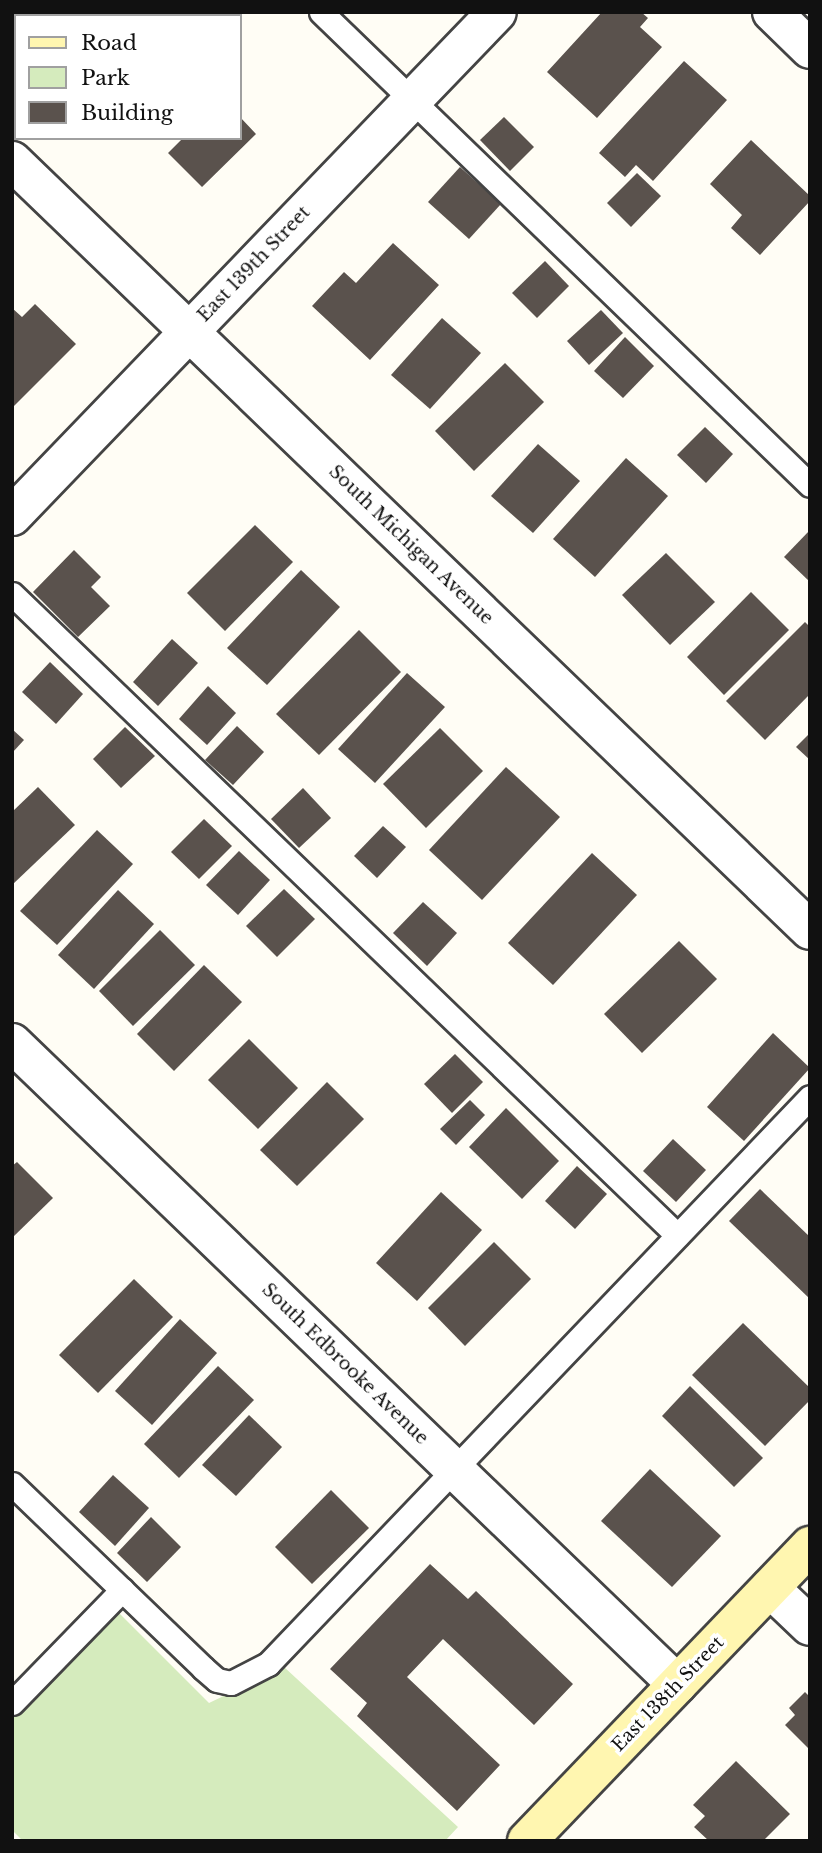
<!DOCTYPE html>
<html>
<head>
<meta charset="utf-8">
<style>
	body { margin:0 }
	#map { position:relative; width:822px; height:1853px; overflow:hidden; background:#fffdf5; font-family:"Libre Baskerville",serif }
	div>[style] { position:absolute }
	.green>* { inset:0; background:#d5ebbd }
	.building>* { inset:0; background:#5a524d }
	.roads { filter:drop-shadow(2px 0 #444) drop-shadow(-2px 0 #444) drop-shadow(0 2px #444) drop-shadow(0 -2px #444) }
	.lane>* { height:23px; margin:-11.5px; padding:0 11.5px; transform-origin:11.5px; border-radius:11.5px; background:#fff }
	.street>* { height:38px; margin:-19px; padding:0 19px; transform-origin:19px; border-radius:19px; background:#fff }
	.secondary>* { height:38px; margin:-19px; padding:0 19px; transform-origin:19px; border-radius:19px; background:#fff6b0 }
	span { translate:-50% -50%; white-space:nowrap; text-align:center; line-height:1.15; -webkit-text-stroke:7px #fff; paint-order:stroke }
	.street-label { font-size:18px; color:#111 }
	.frame { position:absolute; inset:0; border:14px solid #111; pointer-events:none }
	.legend { position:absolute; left:14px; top:14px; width:228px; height:126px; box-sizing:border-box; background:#fff; border:2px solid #a0a0a0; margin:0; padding:9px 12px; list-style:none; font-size:21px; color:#111 }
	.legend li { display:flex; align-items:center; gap:14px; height:35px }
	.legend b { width:35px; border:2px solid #a0a0a0 }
</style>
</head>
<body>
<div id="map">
	<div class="green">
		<i style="clip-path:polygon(101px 1595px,209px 1703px,284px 1667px,458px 1827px,445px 1841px,23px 1841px,12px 1830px,12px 1685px)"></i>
	</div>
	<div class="building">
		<i style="clip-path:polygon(85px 12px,162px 12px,158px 16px,82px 16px)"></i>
		<i style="clip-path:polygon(602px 12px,641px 12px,648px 18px,640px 27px,662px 47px,597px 118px,547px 72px)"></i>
		<i style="clip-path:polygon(684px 61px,727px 100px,653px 181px,636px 165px,625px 177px,599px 153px)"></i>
		<i style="clip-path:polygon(240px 117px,256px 134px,202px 187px,168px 153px,183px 138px,240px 138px)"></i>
		<i style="clip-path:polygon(504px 117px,534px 147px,510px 171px,480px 140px)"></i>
		<i style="clip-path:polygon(751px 140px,810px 196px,810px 201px,760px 255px,731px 228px,742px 215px,710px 184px)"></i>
		<i style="clip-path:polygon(460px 167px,501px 204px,469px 239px,428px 202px)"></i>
		<i style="clip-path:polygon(637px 173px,661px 196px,631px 227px,607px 203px)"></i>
		<i style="clip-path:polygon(393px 243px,439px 285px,370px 360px,312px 306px,344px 272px,356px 283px)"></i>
		<i style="clip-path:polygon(545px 261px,569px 286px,537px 318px,512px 293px)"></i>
		<i style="clip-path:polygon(35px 304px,76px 344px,12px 408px,12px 308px,22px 317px)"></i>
		<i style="clip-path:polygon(601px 310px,623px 333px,589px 365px,567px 341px)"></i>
		<i style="clip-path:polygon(442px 318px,481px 353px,430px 409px,391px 375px)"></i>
		<i style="clip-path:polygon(625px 337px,654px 366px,623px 398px,594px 371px)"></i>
		<i style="clip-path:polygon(505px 363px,544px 402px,474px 471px,435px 431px)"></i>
		<i style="clip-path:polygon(705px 427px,733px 454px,706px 483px,677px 455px)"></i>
		<i style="clip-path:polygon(538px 444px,580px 481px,533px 533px,491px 496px)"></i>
		<i style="clip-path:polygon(626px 458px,668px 496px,595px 577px,553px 539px)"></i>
		<i style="clip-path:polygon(255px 525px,293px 562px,225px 631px,187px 593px)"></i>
		<i style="clip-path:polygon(810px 530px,810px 582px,784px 557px)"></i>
		<i style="clip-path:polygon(74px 550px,101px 577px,91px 587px,110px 606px,78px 637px,33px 592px)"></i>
		<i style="clip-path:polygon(666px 553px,715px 602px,670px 645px,622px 595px)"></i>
		<i style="clip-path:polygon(301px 570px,340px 607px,267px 685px,227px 648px)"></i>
		<i style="clip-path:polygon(751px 592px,789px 630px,724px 695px,687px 657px)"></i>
		<i style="clip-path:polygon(805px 622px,810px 627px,810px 694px,765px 740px,726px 701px)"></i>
		<i style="clip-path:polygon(359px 630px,401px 672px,319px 755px,276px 714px)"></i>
		<i style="clip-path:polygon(172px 639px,198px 663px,158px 706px,133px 682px)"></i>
		<i style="clip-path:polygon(50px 662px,83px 694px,56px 724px,22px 692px)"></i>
		<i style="clip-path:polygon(407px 673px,445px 707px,375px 783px,338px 749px)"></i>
		<i style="clip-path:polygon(208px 686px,236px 713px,207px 745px,179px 719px)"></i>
		<i style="clip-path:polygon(237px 726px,264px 752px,233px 785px,205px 760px)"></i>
		<i style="clip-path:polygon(125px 727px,155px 756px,121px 788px,93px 759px)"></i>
		<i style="clip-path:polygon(440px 728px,483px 771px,426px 828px,383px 784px)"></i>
		<i style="clip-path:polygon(12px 729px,24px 740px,12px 753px)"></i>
		<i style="clip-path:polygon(810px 733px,810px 760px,796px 747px)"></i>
		<i style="clip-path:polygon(506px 767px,560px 817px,482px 900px,429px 850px)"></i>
		<i style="clip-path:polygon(38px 787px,75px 825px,12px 885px,12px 812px)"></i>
		<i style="clip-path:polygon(303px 788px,331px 818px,299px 848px,271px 819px)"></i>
		<i style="clip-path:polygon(204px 819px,232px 846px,199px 879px,171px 852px)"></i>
		<i style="clip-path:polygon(383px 826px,406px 847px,377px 878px,354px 856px)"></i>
		<i style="clip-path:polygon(97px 830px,133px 864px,57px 945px,20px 911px)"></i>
		<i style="clip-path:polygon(239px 851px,270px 880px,238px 915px,206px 885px)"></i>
		<i style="clip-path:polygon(592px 853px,637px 895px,553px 985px,508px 943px)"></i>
		<i style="clip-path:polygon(284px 889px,315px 919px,277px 957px,246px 926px)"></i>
		<i style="clip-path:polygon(118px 890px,154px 924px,94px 989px,58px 955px)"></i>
		<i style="clip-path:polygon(423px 902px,457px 933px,427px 966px,393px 933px)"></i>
		<i style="clip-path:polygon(160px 930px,195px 965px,133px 1026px,99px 991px)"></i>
		<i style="clip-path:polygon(679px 941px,717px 979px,642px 1053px,604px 1014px)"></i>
		<i style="clip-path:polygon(204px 965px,242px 1002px,174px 1071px,137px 1034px)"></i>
		<i style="clip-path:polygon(773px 1033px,810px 1068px,744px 1141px,707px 1107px)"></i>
		<i style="clip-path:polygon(249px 1039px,298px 1088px,258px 1129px,208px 1080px)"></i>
		<i style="clip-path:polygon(455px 1054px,483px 1082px,452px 1113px,424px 1084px)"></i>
		<i style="clip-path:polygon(327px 1082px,364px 1119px,297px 1186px,260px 1150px)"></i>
		<i style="clip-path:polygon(470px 1100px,485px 1115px,456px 1145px,440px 1129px)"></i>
		<i style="clip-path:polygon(506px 1108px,559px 1161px,522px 1199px,469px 1147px)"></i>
		<i style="clip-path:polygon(673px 1139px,706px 1170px,676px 1202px,643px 1171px)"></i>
		<i style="clip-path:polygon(17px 1162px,53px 1198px,12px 1238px,12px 1166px)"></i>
		<i style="clip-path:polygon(577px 1166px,607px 1194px,575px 1229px,545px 1201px)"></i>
		<i style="clip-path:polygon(760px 1189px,810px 1237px,810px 1299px,729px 1221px)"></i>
		<i style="clip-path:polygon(441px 1192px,482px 1230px,417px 1301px,376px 1263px)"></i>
		<i style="clip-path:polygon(494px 1242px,531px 1279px,465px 1346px,428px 1308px)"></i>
		<i style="clip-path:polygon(134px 1279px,173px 1317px,98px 1393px,59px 1355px)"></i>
		<i style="clip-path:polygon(180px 1319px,217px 1353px,152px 1425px,115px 1391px)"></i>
		<i style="clip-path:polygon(743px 1323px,810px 1388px,810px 1400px,765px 1446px,692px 1375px)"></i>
		<i style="clip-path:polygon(218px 1366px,254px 1400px,179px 1478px,144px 1444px)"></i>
		<i style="clip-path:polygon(690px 1386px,763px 1458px,734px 1487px,662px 1416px)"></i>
		<i style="clip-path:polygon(249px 1415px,282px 1447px,236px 1496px,202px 1465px)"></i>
		<i style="clip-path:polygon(650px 1469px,721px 1536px,672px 1587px,601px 1521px)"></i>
		<i style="clip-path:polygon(113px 1475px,149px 1508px,115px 1546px,79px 1512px)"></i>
		<i style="clip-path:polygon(331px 1490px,369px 1528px,312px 1584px,275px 1547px)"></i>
		<i style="clip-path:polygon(151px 1517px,181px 1547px,147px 1582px,117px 1553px)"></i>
		<i style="clip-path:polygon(430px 1564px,468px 1599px,476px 1591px,573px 1684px,534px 1725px,443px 1639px,407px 1677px,500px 1765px,457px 1811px,357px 1716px,367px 1703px,330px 1669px)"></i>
		<i style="clip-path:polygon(805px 1692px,810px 1697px,810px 1750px,785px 1725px,795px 1715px,789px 1708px)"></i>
		<i style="clip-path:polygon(736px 1761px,790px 1814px,763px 1841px,709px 1841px,694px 1827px,705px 1816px,693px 1805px)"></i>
	</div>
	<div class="roads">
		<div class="lane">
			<i style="left:321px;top:12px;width:680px;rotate:44.05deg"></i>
			<i style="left:12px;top:594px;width:924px;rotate:43.95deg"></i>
			<i style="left:12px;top:1484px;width:265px;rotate:43.9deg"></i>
			<i style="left:203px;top:1668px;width:18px;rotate:41deg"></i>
			<i style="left:217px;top:1680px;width:14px;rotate:12deg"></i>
			<i style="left:231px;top:1683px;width:42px;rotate:-27.2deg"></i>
			<i style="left:268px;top:1664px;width:784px;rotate:-46.29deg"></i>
			<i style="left:12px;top:1703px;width:158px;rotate:-45.8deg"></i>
		</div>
		<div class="street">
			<i style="left:772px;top:12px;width:53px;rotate:44.2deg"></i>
			<i style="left:12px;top:161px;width:1108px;rotate:43.94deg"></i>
			<i style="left:12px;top:516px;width:699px;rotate:-46.1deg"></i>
			<i style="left:12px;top:1043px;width:924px;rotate:43.95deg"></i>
			<i style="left:770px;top:1588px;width:55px;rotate:43.5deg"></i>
		</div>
		<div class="secondary">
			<i style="left:527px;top:1841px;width:409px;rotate:-46.2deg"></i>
		</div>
	</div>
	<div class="street-label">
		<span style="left:254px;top:264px;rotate:-46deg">East 139th Street</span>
		<span style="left:411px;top:545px;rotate:44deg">South Michigan Avenue</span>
		<span style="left:345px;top:1364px;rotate:44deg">South Edbrooke Avenue</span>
		<span style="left:668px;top:1694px;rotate:-46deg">East 138th Street</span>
	</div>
	<div class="frame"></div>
	<ul class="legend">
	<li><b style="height:9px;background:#fff6b0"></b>Road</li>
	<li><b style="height:19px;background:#d5ebbd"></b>Park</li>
	<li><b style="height:19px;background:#5a524d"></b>Building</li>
	</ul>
</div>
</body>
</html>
